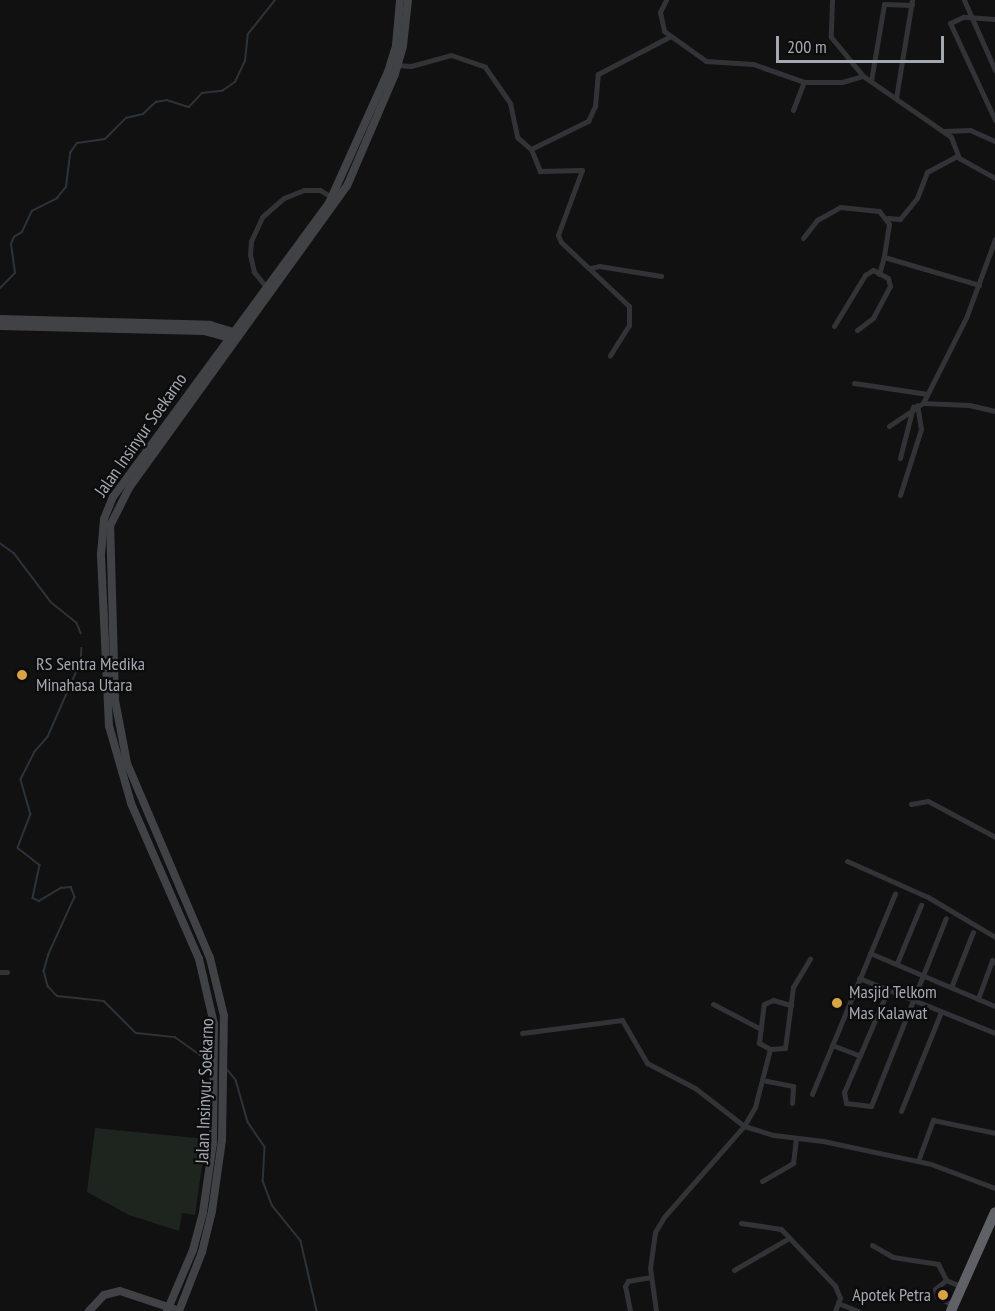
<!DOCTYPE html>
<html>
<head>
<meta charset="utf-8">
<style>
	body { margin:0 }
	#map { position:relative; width:995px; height:1311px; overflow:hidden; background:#111112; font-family:"PT Sans Narrow",sans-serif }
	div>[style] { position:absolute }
	.green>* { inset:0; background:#1e241e }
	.stream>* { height:1.5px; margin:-0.75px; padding:0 0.75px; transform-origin:0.75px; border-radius:0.75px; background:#2c3339 }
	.street>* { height:5px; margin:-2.5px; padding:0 2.5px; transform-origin:2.5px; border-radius:2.5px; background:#323337 }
	.secondary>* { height:8px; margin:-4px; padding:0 4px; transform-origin:4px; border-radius:4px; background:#414246 }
	.highway>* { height:10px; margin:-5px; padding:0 5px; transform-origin:5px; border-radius:5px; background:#5f6167 }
	.dots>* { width:16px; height:16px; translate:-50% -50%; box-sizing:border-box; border:3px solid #0c0c0d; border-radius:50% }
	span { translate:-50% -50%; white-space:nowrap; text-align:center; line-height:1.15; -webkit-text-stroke:4.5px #0c0c0d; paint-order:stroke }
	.street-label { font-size:18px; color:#a4a8b1 }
	.poi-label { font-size:18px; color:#a4a8b1 }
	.left { translate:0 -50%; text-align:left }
	.right { translate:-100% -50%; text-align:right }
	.scale { position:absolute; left:776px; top:36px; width:168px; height:27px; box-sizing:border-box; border:3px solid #a4a8b1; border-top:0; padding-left:8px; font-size:18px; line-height:21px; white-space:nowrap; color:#a4a8b1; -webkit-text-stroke:4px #0c0c0d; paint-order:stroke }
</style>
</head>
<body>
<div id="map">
	<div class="green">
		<i style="clip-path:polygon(95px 1128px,206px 1139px,195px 1215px,182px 1213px,179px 1231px,129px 1215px,87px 1192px)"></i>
	</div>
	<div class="stream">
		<i style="left:0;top:288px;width:21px;rotate:-45deg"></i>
		<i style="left:15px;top:273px;width:29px;rotate:-98deg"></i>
		<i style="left:11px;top:244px;width:8px;rotate:-67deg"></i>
		<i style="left:14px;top:237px;width:9px;rotate:-32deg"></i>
		<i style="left:22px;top:232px;width:23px;rotate:-65deg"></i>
		<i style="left:32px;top:211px;width:28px;rotate:-27deg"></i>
		<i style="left:57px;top:198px;width:14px;rotate:-51deg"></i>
		<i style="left:66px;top:187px;width:34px;rotate:-83deg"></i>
		<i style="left:70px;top:153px;width:12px;rotate:-55deg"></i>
		<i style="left:77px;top:143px;width:28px;rotate:-8deg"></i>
		<i style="left:105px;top:139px;width:30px;rotate:-45deg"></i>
		<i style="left:126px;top:118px;width:17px;rotate:-13deg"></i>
		<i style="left:143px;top:114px;width:18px;rotate:-43deg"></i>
		<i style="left:156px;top:102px;width:11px;rotate:-10deg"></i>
		<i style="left:167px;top:100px;width:23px;rotate:18deg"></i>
		<i style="left:189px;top:107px;width:19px;rotate:-47deg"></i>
		<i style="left:202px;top:93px;width:20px;rotate:-6deg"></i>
		<i style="left:222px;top:91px;width:16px;rotate:-35deg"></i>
		<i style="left:235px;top:82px;width:23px;rotate:-65deg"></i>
		<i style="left:245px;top:61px;width:27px;rotate:-84deg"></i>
		<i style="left:248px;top:34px;width:43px;rotate:-51.5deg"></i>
		<i style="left:0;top:543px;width:17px;rotate:36deg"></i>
		<i style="left:14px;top:553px;width:61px;rotate:52.9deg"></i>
		<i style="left:51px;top:602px;width:33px;rotate:39deg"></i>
		<i style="left:77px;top:623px;width:11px;rotate:68deg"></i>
		<i style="left:82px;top:648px;width:14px;rotate:94deg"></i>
		<i style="left:81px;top:662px;width:82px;rotate:113.7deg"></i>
		<i style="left:48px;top:737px;width:20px;rotate:131deg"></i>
		<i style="left:35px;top:752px;width:31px;rotate:117deg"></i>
		<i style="left:21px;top:780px;width:35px;rotate:74deg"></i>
		<i style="left:31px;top:814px;width:36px;rotate:111deg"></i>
		<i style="left:18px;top:848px;width:28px;rotate:38deg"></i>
		<i style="left:40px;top:865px;width:34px;rotate:102deg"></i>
		<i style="left:33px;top:898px;width:7px;rotate:27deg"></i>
		<i style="left:39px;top:901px;width:26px;rotate:-31deg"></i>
		<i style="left:61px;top:888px;width:10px;rotate:-6deg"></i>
		<i style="left:71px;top:887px;width:11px;rotate:68deg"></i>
		<i style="left:75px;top:897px;width:63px;rotate:114.5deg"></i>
		<i style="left:49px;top:954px;width:18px;rotate:106deg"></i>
		<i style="left:44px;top:971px;width:16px;rotate:75deg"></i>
		<i style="left:48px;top:986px;width:13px;rotate:48deg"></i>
		<i style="left:57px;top:996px;width:47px;rotate:6.1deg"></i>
		<i style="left:104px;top:1001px;width:45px;rotate:45deg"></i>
		<i style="left:136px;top:1033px;width:39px;rotate:6deg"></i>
		<i style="left:175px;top:1037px;width:43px;rotate:35.5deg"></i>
		<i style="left:226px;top:1068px;width:16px;rotate:50deg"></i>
		<i style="left:236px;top:1080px;width:44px;rotate:74.1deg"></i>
		<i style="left:248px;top:1122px;width:30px;rotate:56deg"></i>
		<i style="left:265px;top:1147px;width:34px;rotate:93deg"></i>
		<i style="left:263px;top:1181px;width:26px;rotate:69deg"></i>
		<i style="left:272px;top:1205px;width:46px;rotate:51.1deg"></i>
		<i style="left:301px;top:1241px;width:72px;rotate:77.1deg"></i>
	</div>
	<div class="street">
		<i style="left:666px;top:0;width:13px;rotate:117deg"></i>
		<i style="left:660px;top:12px;width:19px;rotate:78deg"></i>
		<i style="left:664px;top:31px;width:52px;rotate:35.5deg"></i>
		<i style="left:706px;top:61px;width:47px;rotate:3.7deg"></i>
		<i style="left:753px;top:64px;width:54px;rotate:19.4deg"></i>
		<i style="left:804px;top:82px;width:38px"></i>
		<i style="left:842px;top:82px;width:22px;rotate:-16deg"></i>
		<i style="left:832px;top:0;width:37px;rotate:92deg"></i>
		<i style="left:831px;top:37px;width:50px;rotate:50.6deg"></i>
		<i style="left:863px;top:76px;width:107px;rotate:34.7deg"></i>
		<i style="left:951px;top:137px;width:22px;rotate:69deg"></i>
		<i style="left:959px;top:158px;width:41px;rotate:29.1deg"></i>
		<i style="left:964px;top:0;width:77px;rotate:66.1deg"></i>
		<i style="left:995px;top:19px;width:32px;rotate:-176deg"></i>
		<i style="left:963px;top:17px;width:14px;rotate:155deg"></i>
		<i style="left:950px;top:23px;width:107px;rotate:65.1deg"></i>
		<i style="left:397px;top:65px;width:14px;rotate:4deg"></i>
		<i style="left:411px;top:66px;width:41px;rotate:-15.4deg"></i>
		<i style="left:451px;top:55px;width:36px;rotate:19deg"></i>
		<i style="left:485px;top:67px;width:44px;rotate:55.2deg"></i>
		<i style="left:510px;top:103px;width:35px;rotate:78deg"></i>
		<i style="left:517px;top:137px;width:18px;rotate:41deg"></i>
		<i style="left:531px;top:149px;width:24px;rotate:68deg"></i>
		<i style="left:540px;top:171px;width:42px;rotate:-1.4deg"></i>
		<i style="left:582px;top:170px;width:69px;rotate:110.3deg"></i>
		<i style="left:558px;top:235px;width:8px;rotate:67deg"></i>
		<i style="left:561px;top:242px;width:93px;rotate:43.3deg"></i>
		<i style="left:629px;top:306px;width:19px;rotate:90deg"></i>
		<i style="left:629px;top:325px;width:36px;rotate:122deg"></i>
		<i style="left:871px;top:81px;width:78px;rotate:-80.4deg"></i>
		<i style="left:884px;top:4px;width:28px;rotate:2deg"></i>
		<i style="left:896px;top:98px;width:99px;rotate:-80.7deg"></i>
		<i style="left:793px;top:110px;width:30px;rotate:-69deg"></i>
		<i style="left:944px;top:131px;width:26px;rotate:-2deg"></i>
		<i style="left:970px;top:130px;width:27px;rotate:24deg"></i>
		<i style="left:531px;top:149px;width:64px;rotate:-26.2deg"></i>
		<i style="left:588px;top:121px;width:17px;rotate:-65deg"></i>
		<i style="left:595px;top:106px;width:32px;rotate:-85deg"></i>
		<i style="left:598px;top:74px;width:80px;rotate:-27.5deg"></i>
		<i style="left:888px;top:218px;width:12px;rotate:5deg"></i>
		<i style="left:900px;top:219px;width:27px;rotate:-51deg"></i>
		<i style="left:917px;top:198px;width:28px;rotate:-69deg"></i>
		<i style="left:927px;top:172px;width:34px;rotate:-28deg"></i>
		<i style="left:803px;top:238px;width:23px;rotate:-52deg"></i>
		<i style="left:817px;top:220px;width:26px;rotate:-29deg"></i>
		<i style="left:840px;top:207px;width:39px;rotate:6deg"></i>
		<i style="left:879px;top:211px;width:16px;rotate:52deg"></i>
		<i style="left:889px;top:224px;width:33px;rotate:99deg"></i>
		<i style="left:591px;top:268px;width:8px;rotate:-14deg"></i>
		<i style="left:599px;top:266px;width:63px;rotate:9.2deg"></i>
		<i style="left:879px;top:274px;width:18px;rotate:-74deg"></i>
		<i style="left:884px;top:257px;width:99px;rotate:16.4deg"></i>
		<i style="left:267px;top:288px;width:21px;rotate:-129deg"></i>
		<i style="left:254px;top:272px;width:17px;rotate:-103deg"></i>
		<i style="left:250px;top:255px;width:14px;rotate:-86deg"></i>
		<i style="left:251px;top:241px;width:26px;rotate:-65deg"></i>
		<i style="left:262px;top:217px;width:29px;rotate:-41deg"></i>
		<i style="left:284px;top:198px;width:22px;rotate:-22deg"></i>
		<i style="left:304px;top:190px;width:16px"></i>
		<i style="left:320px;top:190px;width:13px;rotate:32deg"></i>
		<i style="left:834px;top:326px;width:60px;rotate:-58.7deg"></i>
		<i style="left:865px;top:275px;width:9px;rotate:-32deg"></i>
		<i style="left:873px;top:270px;width:17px;rotate:28deg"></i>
		<i style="left:888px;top:278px;width:8px;rotate:76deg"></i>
		<i style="left:890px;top:286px;width:36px;rotate:118deg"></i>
		<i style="left:873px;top:318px;width:20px;rotate:143deg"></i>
		<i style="left:854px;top:383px;width:74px;rotate:8.6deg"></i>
		<i style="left:923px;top:403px;width:95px;rotate:-63.2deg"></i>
		<i style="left:966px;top:318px;width:84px;rotate:-69.8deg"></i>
		<i style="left:889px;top:426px;width:41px;rotate:-34.1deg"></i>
		<i style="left:923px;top:403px;width:46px;rotate:2.5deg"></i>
		<i style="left:969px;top:405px;width:27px;rotate:13deg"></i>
		<i style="left:900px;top:458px;width:53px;rotate:-75.7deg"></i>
		<i style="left:900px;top:495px;width:69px;rotate:-72.3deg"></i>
		<i style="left:921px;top:429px;width:24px;rotate:-99deg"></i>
		<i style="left:911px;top:804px;width:17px;rotate:-10deg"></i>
		<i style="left:928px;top:801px;width:76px;rotate:28.2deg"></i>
		<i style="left:847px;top:861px;width:89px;rotate:24deg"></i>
		<i style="left:928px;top:897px;width:78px;rotate:30.8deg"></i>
		<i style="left:870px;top:953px;width:136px;rotate:23deg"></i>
		<i style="left:897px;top:963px;width:63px;rotate:-67.5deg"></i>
		<i style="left:0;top:972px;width:7px"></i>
		<i style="left:859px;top:978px;width:147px;rotate:22deg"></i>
		<i style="left:952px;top:985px;width:57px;rotate:-68.4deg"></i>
		<i style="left:888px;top:990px;width:111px;rotate:113.3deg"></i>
		<i style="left:844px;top:1092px;width:11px;rotate:80deg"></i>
		<i style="left:846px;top:1103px;width:25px;rotate:7deg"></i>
		<i style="left:871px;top:1106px;width:202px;rotate:-68.3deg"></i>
		<i style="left:979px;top:996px;width:38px;rotate:-70deg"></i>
		<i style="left:992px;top:960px;width:4px;rotate:45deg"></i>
		<i style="left:713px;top:1004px;width:52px;rotate:27.6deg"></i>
		<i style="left:522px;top:1033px;width:101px;rotate:-7.4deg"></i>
		<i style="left:622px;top:1020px;width:50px;rotate:59.8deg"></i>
		<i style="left:647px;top:1063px;width:54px;rotate:27.5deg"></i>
		<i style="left:695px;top:1088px;width:62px;rotate:37.8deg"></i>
		<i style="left:744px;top:1126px;width:22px;rotate:-60deg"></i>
		<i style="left:755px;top:1107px;width:60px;rotate:-75.5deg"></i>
		<i style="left:770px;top:1049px;width:13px;rotate:-151deg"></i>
		<i style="left:759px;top:1043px;width:39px;rotate:-83deg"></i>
		<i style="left:764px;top:1004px;width:10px;rotate:-24deg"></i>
		<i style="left:773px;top:1000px;width:19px;rotate:16deg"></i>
		<i style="left:832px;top:1045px;width:30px;rotate:21deg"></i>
		<i style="left:770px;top:1049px;width:15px;rotate:-4deg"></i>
		<i style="left:785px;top:1048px;width:62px;rotate:-82.5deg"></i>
		<i style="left:793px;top:987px;width:33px;rotate:-59deg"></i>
		<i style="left:762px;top:1080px;width:32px;rotate:11deg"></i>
		<i style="left:793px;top:1086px;width:17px;rotate:93deg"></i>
		<i style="left:812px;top:1094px;width:217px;rotate:-67.5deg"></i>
		<i style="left:901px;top:1111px;width:107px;rotate:-68deg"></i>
		<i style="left:918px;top:1161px;width:44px;rotate:-69.9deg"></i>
		<i style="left:933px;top:1120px;width:63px;rotate:11.8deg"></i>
		<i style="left:762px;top:1181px;width:36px;rotate:-30deg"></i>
		<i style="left:793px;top:1163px;width:25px;rotate:-83deg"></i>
		<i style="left:741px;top:1223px;width:40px;rotate:8.5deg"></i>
		<i style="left:781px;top:1229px;width:79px;rotate:46.5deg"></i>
		<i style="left:835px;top:1286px;width:13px;rotate:67deg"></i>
		<i style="left:840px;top:1298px;width:14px;rotate:111deg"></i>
		<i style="left:872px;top:1245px;width:24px;rotate:30deg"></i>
		<i style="left:893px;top:1257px;width:46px;rotate:8.8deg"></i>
		<i style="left:938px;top:1264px;width:18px;rotate:63deg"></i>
		<i style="left:734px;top:1270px;width:64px;rotate:-30.2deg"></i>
		<i style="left:838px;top:1303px;width:22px;rotate:22deg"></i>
		<i style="left:953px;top:1305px;width:18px;rotate:-153deg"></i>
		<i style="left:937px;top:1297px;width:8px;rotate:-104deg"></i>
		<i style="left:935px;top:1289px;width:14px;rotate:-39deg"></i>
		<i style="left:946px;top:1280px;width:15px;rotate:23deg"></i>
		<i style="left:630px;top:1311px;width:25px;rotate:-101deg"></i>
		<i style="left:625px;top:1286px;width:6px;rotate:-59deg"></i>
		<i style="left:628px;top:1281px;width:23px;rotate:-10deg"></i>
		<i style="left:656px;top:1311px;width:43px;rotate:-97.9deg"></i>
		<i style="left:650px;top:1268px;width:36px;rotate:-82deg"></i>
		<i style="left:655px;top:1232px;width:17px;rotate:-59deg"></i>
		<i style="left:664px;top:1217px;width:121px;rotate:-48.7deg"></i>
		<i style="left:744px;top:1126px;width:31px;rotate:17deg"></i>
		<i style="left:774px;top:1135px;width:49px;rotate:7deg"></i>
		<i style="left:823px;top:1141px;width:110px;rotate:12deg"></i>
		<i style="left:931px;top:1164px;width:68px;rotate:20.6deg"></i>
	</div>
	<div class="secondary">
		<i style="left:0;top:319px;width:210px;rotate:1.6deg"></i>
		<i style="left:210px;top:325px;width:28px;rotate:17deg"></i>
		<i style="left:0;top:326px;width:204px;rotate:1.4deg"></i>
		<i style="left:204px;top:331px;width:30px;rotate:15deg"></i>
		<i style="left:89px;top:1311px;width:22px;rotate:-47deg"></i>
		<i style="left:104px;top:1295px;width:16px;rotate:-14deg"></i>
		<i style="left:120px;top:1291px;width:57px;rotate:18.4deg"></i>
		<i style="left:167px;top:1311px;width:66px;rotate:-66.9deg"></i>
		<i style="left:193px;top:1250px;width:39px;rotate:-75deg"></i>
		<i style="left:203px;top:1212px;width:70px;rotate:-81.8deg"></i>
		<i style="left:213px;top:1143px;width:119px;rotate:-89.5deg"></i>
		<i style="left:214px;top:1024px;width:67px;rotate:-103deg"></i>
		<i style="left:199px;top:959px;width:170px;rotate:-113.6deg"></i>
		<i style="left:131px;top:803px;width:80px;rotate:-105.9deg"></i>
		<i style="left:109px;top:726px;width:172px;rotate:-92.7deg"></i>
		<i style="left:101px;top:554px;width:35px;rotate:-85deg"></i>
		<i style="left:104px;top:519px;width:24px;rotate:-68deg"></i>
		<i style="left:113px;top:497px;width:365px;rotate:-53.7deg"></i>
		<i style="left:329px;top:203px;width:144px;rotate:-65.8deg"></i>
		<i style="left:388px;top:72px;width:28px;rotate:-73deg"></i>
		<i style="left:396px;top:45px;width:45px;rotate:-84.9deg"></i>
		<i style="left:179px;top:1311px;width:63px;rotate:-68.7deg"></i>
		<i style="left:202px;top:1252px;width:42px;rotate:-76.3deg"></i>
		<i style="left:212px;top:1211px;width:72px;rotate:-82deg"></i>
		<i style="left:222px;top:1140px;width:124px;rotate:-89.1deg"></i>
		<i style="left:224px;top:1016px;width:60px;rotate:-103.6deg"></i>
		<i style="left:210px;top:958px;width:212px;rotate:-113.1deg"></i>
		<i style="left:127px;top:763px;width:64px;rotate:-100.8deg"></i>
		<i style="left:115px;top:700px;width:174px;rotate:-91.6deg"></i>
		<i style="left:110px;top:526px;width:42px;rotate:-63.4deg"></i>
		<i style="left:129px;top:488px;width:372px;rotate:-54.2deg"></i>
		<i style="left:347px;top:186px;width:122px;rotate:-66.8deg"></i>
		<i style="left:395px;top:74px;width:29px;rotate:-74deg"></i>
		<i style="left:403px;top:46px;width:46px;rotate:-83.8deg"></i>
	</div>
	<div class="highway">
		<i style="left:951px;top:1311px;width:108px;rotate:-66deg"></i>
	</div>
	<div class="dots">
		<i style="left:22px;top:675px;background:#daa341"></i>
		<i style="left:837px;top:1003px;background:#daa341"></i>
		<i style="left:943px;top:1295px;background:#daa341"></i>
	</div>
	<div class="street-label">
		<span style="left:141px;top:435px;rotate:-55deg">Jalan Insinyur Soekarno</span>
		<span style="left:205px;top:1091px;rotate:-88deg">Jalan Insinyur Soekarno</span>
	</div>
	<div class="poi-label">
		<span class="left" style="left:36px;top:675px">RS Sentra Medika<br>Minahasa Utara</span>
		<span class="left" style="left:849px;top:1003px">Masjid Telkom<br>Mas Kalawat</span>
		<span class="right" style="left:931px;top:1295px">Apotek Petra</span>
	</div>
	<div class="scale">200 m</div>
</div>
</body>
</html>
